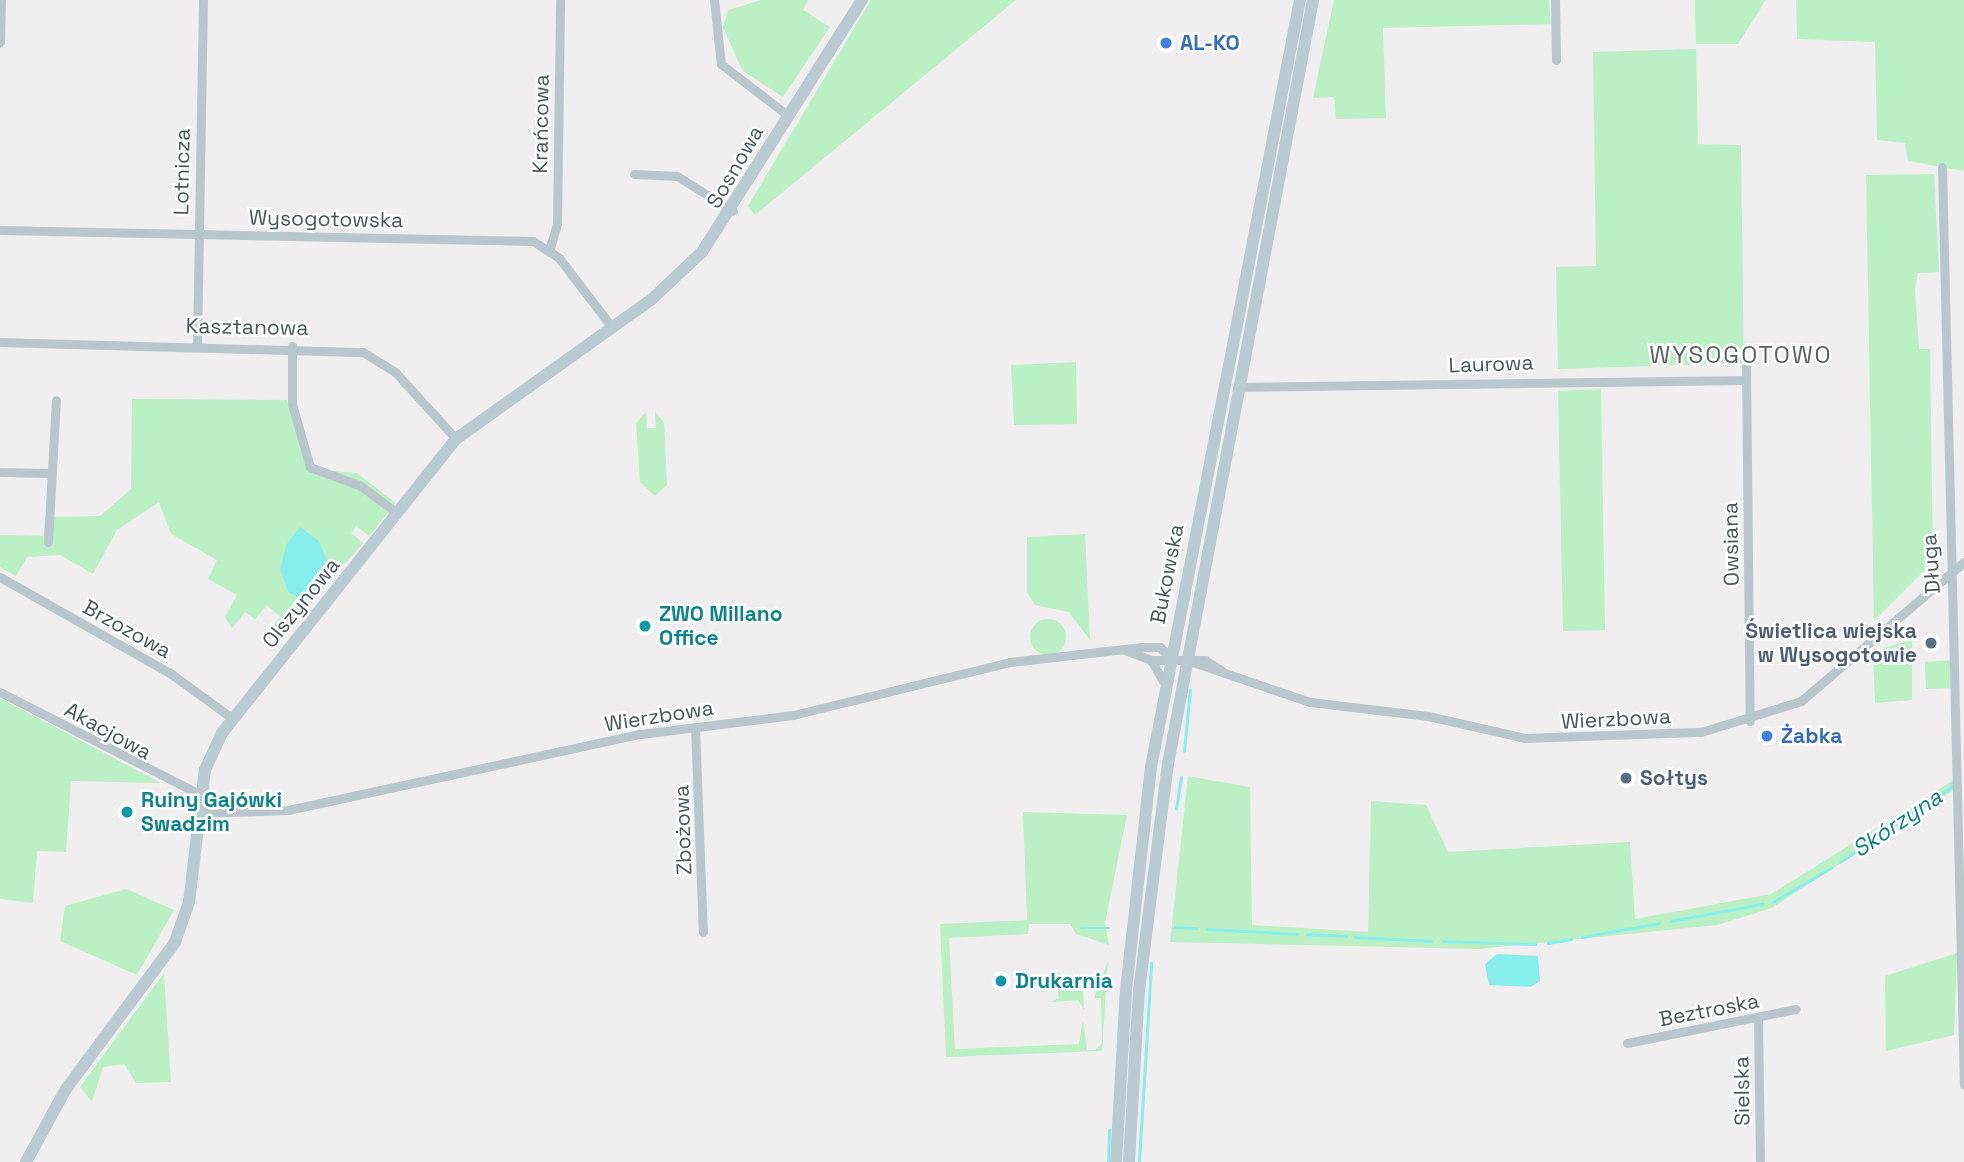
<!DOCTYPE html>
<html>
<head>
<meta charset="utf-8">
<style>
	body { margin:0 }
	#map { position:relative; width:1964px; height:1162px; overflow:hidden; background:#f1eeef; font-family:"Space Grotesk",sans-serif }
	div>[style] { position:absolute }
	.green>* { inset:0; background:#bbf0c4 }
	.round { border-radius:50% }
	.water>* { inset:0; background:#88eeeb }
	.stream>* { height:2.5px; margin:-1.25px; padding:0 1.25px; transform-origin:1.25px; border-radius:1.25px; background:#88eeeb }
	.street>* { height:9px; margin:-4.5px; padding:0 4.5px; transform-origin:4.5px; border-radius:4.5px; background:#b9c7cc }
	.secondary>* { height:12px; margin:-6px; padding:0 6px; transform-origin:6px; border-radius:6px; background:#b9cad1 }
	.dots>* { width:19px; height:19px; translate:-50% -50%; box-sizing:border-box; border:4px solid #fff; border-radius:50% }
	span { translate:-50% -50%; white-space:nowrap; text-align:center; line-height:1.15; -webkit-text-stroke:5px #fff; paint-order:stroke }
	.shop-label { font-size:21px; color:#366cbe; font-weight:700 }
	.left { translate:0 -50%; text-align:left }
	.street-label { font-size:21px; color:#46575c }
	.culture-label { font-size:21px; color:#0d838f; font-weight:700 }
	.service-label { font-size:21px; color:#4e5e75; font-weight:700 }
	.right { translate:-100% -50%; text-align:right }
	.water-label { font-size:23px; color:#0b7e7b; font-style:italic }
	.quarter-label { font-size:24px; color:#5b6164; letter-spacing:2px }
</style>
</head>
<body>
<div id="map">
	<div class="green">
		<i style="clip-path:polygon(761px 0,808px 0,803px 10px,830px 27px,783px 97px,742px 70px,723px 27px,728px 10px)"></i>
		<i style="clip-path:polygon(871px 0,1016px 0,755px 215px,748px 206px)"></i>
		<i style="clip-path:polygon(1334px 0,1549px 0,1551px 24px,1383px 28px,1386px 118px,1336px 119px,1334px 97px,1313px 98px)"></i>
		<i style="clip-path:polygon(1695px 0,1766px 0,1738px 44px,1696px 44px)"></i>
		<i style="clip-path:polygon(1796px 0,1964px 0,1964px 171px,1908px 161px,1905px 143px,1877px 140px,1875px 42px,1797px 39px)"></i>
		<i style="clip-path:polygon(1696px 49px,1698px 144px,1741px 145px,1744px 363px,1558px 369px,1556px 267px,1596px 266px,1593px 52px)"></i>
		<i style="clip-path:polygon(1934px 174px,1939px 272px,1918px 273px,1915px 289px,1919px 349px,1930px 349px,1933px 562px,1874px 621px,1866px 175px)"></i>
		<i style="clip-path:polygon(1076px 362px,1077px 424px,1014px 425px,1011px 365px)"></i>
		<i style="clip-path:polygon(1601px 389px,1605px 630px,1563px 631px,1558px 391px)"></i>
		<i style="clip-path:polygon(132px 399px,287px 400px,308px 469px,357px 473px,396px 503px,369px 536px,356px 526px,351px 533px,363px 543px,280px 639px,269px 631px,281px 617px,267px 605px,255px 619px,245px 612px,232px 628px,225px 617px,237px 595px,208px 579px,217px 560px,171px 534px,159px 502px,117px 530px,93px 574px,60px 555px,27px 557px,16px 576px,0 567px,0 535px,44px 536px,45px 517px,100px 516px,131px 489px)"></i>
		<i style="clip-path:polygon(646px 412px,647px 428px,656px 428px,655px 412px,664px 422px,667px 485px,655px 496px,640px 482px,636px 423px)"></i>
		<i style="clip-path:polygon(1085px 534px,1090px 640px,1069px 612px,1035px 605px,1027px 592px,1027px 537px)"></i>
		<i class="round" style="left:1030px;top:619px;width:36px;height:36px"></i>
		<i style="clip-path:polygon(1912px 640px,1912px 700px,1875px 703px,1873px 651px)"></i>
		<i style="clip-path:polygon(1950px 660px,1951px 688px,1926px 689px,1925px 662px)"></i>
		<i style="clip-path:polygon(0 698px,161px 783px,71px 781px,66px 852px,37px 851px,33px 903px,0 899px)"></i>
		<i style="clip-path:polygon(1188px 776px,1250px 787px,1252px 925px,1368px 932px,1371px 801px,1426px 805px,1448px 852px,1630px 842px,1635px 919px,1771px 894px,1954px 780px,1954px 790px,1772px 908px,1717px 925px,1478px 949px,1170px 942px)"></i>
		<i style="clip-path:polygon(1023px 812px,1127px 815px,1105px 923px,1109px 945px,1076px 934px,1070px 924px,1029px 924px,1028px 934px,949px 938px,955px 1049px,1079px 1044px,1083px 1020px,1087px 1050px,1095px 1050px,1102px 1043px,1101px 998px,1094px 998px,1108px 961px,1102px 1051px,946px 1057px,940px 924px,1027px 920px)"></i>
		<i style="clip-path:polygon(126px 889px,174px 910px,137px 975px,60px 941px,65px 906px)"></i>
		<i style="clip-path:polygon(1957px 953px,1954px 1035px,1886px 1051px,1885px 976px)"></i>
		<i style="clip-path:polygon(1053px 970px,1083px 986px,1084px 1010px,1078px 1000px,1051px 1002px,1059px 998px)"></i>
		<i style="clip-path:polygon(164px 973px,171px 1082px,136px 1083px,124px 1064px,103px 1067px,92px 1102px,80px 1087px)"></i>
	</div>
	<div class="water">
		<i style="clip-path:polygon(300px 527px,319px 541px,327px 561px,317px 591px,302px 598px,289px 593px,280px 570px,286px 545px)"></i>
		<i style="clip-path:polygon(1497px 954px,1538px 956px,1540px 981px,1531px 987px,1489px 985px,1485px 964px)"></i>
	</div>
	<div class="stream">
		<i style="left:1184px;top:751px;width:61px;rotate:-84.4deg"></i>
		<i style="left:1176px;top:809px;width:32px;rotate:-81deg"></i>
		<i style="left:1840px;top:862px;width:138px;rotate:-34deg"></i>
		<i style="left:1773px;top:902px;width:67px;rotate:-30.4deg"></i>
		<i style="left:1671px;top:921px;width:93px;rotate:-10.6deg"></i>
		<i style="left:1175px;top:927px;width:21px;rotate:3deg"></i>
		<i style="left:1081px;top:928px;width:28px"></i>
		<i style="left:1207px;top:929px;width:90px;rotate:3.2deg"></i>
		<i style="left:1307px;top:934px;width:39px;rotate:3deg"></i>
		<i style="left:1355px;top:937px;width:76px;rotate:3deg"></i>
		<i style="left:1582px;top:937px;width:78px;rotate:-10.3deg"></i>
		<i style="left:1443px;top:941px;width:92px;rotate:1.9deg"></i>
		<i style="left:1548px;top:943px;width:23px;rotate:-10deg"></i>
		<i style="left:1108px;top:1162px;width:32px;rotate:-88deg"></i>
		<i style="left:1139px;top:1162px;width:199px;rotate:-86.5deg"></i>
	</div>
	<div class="street">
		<i style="left:714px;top:0;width:64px;rotate:83.8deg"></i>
		<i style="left:721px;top:64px;width:82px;rotate:37.6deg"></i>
		<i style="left:1555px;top:0;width:60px;rotate:89deg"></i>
		<i style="left:0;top:42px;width:42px;rotate:-88.6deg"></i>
		<i style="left:1942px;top:167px;width:918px;rotate:88.63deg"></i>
		<i style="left:634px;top:174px;width:43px;rotate:2.7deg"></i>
		<i style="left:677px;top:176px;width:66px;rotate:32deg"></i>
		<i style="left:0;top:230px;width:533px;rotate:1.18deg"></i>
		<i style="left:533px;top:241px;width:31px;rotate:33deg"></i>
		<i style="left:559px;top:258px;width:86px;rotate:52.6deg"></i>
		<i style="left:550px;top:248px;width:26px;rotate:-74deg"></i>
		<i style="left:557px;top:223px;width:223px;rotate:-89.2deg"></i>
		<i style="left:0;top:342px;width:363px;rotate:1.6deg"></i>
		<i style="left:363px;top:352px;width:39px;rotate:32deg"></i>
		<i style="left:396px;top:373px;width:89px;rotate:47.7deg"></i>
		<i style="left:197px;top:344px;width:344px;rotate:-89deg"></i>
		<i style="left:292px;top:346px;width:58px;rotate:90deg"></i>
		<i style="left:292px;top:404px;width:66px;rotate:74.1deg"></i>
		<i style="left:310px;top:467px;width:54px;rotate:20.4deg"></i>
		<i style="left:361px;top:486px;width:45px;rotate:36.9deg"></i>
		<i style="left:1746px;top:367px;width:354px;rotate:89.4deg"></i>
		<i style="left:1237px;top:387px;width:509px;rotate:-0.79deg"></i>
		<i style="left:0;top:472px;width:51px;rotate:1.1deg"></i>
		<i style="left:48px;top:542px;width:142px;rotate:-86.8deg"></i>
		<i style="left:0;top:577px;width:195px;rotate:29.5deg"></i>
		<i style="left:170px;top:673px;width:78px;rotate:36.1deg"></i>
		<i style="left:1125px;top:650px;width:28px;rotate:21deg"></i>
		<i style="left:1151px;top:660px;width:54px"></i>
		<i style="left:1205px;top:660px;width:19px;rotate:32deg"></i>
		<i style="left:1151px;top:660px;width:28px;rotate:60deg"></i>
		<i style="left:1187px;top:660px;width:130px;rotate:18.9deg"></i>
		<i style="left:1310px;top:702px;width:119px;rotate:6.8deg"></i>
		<i style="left:1428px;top:716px;width:99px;rotate:12.8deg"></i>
		<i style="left:1525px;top:738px;width:176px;rotate:-2deg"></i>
		<i style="left:1701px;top:732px;width:105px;rotate:-17.2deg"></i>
		<i style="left:1801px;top:701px;width:214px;rotate:-40.5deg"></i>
		<i style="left:0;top:692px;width:226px;rotate:27.1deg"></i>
		<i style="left:695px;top:727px;width:205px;rotate:87.8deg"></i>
		<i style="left:199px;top:813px;width:89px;rotate:-1.9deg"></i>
		<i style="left:288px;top:810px;width:361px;rotate:-12.2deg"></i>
		<i style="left:641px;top:734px;width:153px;rotate:-7.1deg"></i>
		<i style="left:793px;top:715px;width:223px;rotate:-13.7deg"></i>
		<i style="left:1010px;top:662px;width:133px;rotate:-6.5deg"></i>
		<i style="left:1142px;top:647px;width:18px"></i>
		<i style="left:1160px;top:647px;width:14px;rotate:45deg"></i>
		<i style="left:1758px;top:1019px;width:143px;rotate:89.2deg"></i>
		<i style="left:1627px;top:1043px;width:172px;rotate:-11.4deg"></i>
	</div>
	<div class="secondary">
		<i style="left:26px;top:1162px;width:83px;rotate:-61.3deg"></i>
		<i style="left:66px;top:1089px;width:183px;rotate:-53.4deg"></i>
		<i style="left:175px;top:942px;width:42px;rotate:-70.7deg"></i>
		<i style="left:189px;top:902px;width:133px;rotate:-83.1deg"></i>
		<i style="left:205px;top:770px;width:41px;rotate:-65.3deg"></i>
		<i style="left:222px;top:733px;width:376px;rotate:-51.5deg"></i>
		<i style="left:456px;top:439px;width:239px;rotate:-35.5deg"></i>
		<i style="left:651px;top:300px;width:70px;rotate:-43.3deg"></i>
		<i style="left:702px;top:252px;width:299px;rotate:-57.6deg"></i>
		<i style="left:1116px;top:1162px;width:172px;rotate:-86.7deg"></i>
		<i style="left:1126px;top:990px;width:224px;rotate:-83.6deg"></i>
		<i style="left:1151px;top:767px;width:781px;rotate:-79.01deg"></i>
		<i style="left:1129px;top:1162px;width:172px;rotate:-86.7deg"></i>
		<i style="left:1139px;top:990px;width:228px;rotate:-82.7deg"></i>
		<i style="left:1168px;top:764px;width:778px;rotate:-79.25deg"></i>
	</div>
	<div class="dots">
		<i style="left:1166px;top:43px;background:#3f7fe0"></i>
		<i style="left:645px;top:626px;background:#0f9aa8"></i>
		<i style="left:1931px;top:643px;background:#5c6f8a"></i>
		<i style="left:1767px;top:736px;background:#3f7fe0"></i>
		<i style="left:1626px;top:778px;background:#5c6f8a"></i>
		<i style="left:127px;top:812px;background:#0f9aa8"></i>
		<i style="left:1001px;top:981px;background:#0f9aa8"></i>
	</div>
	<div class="shop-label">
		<span class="left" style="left:1180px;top:43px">AL-KO</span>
		<span class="left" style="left:1781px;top:736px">Żabka</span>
	</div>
	<div class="street-label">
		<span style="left:541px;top:124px;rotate:-89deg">Krańcowa</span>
		<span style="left:735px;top:167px;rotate:-60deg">Sosnowa</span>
		<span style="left:182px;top:172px;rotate:-89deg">Lotnicza</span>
		<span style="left:326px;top:219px;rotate:1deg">Wysogotowska</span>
		<span style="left:247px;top:327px;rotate:1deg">Kasztanowa</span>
		<span style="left:1491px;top:364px;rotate:-2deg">Laurowa</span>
		<span style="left:1731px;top:544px;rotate:-91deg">Owsiana</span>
		<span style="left:1931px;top:564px;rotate:-94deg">Długa</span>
		<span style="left:1167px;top:574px;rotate:-79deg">Bukowska</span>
		<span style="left:301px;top:603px;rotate:-51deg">Olszynowa</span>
		<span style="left:127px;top:629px;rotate:29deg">Brzozowa</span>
		<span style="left:659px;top:716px;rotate:-9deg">Wierzbowa</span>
		<span style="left:1616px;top:719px;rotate:-3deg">Wierzbowa</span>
		<span style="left:108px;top:731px;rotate:29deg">Akacjowa</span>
		<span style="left:683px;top:830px;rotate:-92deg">Zbożowa</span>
		<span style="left:1709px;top:1010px;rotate:-11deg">Beztroska</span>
		<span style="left:1742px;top:1091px;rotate:-91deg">Sielska</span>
	</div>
	<div class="culture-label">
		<span class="left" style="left:659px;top:626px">ZWO Millano<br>Office</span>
		<span class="left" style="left:141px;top:812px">Ruiny Gajówki<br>Swadzim</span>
		<span class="left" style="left:1015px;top:981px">Drukarnia</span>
	</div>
	<div class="service-label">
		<span class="right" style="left:1917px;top:643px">Świetlica wiejska<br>w Wysogotowie</span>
		<span class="left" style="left:1640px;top:778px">Sołtys</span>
	</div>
	<div class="water-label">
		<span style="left:1897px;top:823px;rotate:-34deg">Skórzyna</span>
	</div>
	<div class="quarter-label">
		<span style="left:1741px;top:355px">WYSOGOTOWO</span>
	</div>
</div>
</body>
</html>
